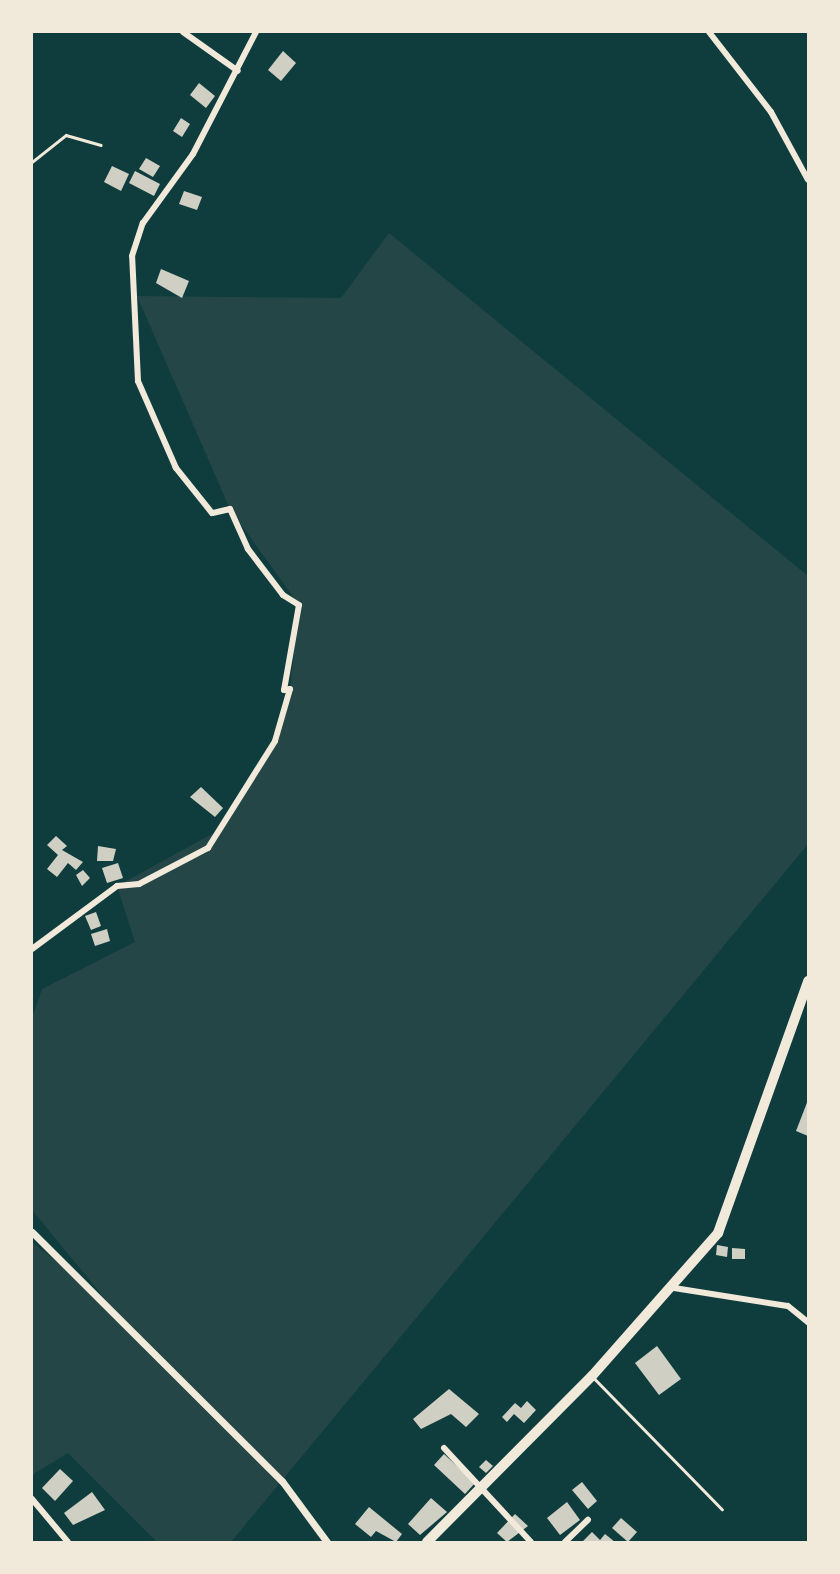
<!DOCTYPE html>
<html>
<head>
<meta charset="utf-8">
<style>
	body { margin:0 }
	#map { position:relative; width:840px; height:1574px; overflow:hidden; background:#0f3d3e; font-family:Quicksand,sans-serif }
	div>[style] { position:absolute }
	.green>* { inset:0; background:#244646 }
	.building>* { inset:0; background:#cfcfc3 }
	.path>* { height:2.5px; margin:-1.25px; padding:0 1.25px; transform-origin:1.25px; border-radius:1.25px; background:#f1e9da }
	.service>* { height:2.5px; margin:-1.25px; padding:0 1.25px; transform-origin:1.25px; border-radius:1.25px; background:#f1e9da }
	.minor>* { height:6px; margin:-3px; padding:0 3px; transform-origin:3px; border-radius:3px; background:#f1e9da }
	.tertiary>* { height:7px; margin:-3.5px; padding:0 3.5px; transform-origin:3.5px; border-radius:3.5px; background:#f1e9da }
	.primary>* { height:10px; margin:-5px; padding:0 5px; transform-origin:5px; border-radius:5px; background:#f1e9da }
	span { translate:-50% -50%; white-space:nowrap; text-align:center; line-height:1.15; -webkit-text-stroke:5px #f1e9da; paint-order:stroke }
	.frame { position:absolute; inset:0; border:33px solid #f1e9da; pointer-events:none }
</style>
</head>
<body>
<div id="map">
	<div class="green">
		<i style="clip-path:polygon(389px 233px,808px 576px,808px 844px,231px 1542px,157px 1542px,68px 1453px,32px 1475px,32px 1242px,110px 1305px,32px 1210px,32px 1018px,42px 989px,135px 942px,117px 886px,223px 828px,275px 741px,290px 689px,299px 605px,230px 509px,137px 296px,341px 298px)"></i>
	</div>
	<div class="building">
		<i style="clip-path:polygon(283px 51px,296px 63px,281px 81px,268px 70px)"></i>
		<i style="clip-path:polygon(199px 83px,215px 96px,206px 108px,190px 95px)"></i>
		<i style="clip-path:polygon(181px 118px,190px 124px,182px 137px,173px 131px)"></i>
		<i style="clip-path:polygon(146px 158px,160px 166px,153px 177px,139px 169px)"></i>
		<i style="clip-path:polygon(112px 166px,129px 174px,121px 191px,104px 182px)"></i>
		<i style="clip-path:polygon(135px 171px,160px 184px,154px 196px,129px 183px)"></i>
		<i style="clip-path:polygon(184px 191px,202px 197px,197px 210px,179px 204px)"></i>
		<i style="clip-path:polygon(161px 269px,189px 281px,182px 298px,156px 283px)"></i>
		<i style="clip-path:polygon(201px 787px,223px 808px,215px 817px,190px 797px)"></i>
		<i style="clip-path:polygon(56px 836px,67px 846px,62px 850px,83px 862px,76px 870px,68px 863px,57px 877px,47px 869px,58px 855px,47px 845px)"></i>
		<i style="clip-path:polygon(98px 846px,116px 849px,113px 861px,97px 861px)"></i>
		<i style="clip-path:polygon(118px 863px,123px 878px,107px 883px,102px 868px)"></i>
		<i style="clip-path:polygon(83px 870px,90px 878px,82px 886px,76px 875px)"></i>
		<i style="clip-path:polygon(96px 912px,101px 926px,91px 930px,85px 916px)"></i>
		<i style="clip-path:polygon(107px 929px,110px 941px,95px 946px,91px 934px)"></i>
		<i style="clip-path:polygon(808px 1100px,808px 1136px,796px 1131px)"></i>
		<i style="clip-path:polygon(717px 1245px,728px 1247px,727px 1257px,716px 1255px)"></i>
		<i style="clip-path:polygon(732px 1248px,745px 1249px,745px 1259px,732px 1259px)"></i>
		<i style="clip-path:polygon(657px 1346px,681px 1379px,659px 1395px,635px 1363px)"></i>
		<i style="clip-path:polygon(449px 1389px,479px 1414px,466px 1427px,451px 1414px,421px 1429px,413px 1419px)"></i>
		<i style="clip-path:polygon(527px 1401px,536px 1410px,524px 1423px,514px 1414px,507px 1422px,502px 1417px,515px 1403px,521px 1408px)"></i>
		<i style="clip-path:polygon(444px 1454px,475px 1483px,465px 1494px,434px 1465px)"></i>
		<i style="clip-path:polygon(486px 1460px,493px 1466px,486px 1473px,479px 1467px)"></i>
		<i style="clip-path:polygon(60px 1469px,73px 1481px,55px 1501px,42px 1488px)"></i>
		<i style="clip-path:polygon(582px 1482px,597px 1501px,588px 1509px,572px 1490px)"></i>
		<i style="clip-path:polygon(92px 1492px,105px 1510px,73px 1525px,64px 1513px)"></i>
		<i style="clip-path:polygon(431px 1498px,447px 1512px,420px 1535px,408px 1524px)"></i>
		<i style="clip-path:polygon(567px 1502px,580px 1520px,560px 1535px,547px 1518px)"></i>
		<i style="clip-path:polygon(369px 1507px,402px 1534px,396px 1542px,376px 1531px,371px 1537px,355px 1524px)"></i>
		<i style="clip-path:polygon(515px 1514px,528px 1526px,507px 1542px,497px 1533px)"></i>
		<i style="clip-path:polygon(621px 1518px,637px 1532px,628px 1542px,612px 1528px)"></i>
		<i style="clip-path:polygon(592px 1532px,600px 1540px,605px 1534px,615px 1542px,582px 1542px)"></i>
	</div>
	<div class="path">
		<i style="left:32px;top:162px;width:43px;rotate:-38.5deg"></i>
		<i style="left:66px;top:135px;width:36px;rotate:16deg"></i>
	</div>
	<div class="service">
		<i style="left:595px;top:1379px;width:182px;rotate:45.7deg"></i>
	</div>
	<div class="minor">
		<i style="left:183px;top:32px;width:67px;rotate:35.3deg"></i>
		<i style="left:709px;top:32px;width:101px;rotate:52.2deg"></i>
		<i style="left:771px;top:112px;width:77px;rotate:61.4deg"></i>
		<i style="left:32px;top:949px;width:106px;rotate:-36.5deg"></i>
		<i style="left:117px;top:886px;width:22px;rotate:-5deg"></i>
		<i style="left:139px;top:884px;width:78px;rotate:-27.6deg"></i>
		<i style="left:208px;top:848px;width:126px;rotate:-57.9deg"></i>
		<i style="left:275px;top:741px;width:54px;rotate:-73.9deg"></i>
		<i style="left:290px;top:689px;width:6px;rotate:171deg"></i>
		<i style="left:284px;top:690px;width:86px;rotate:-80deg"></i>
		<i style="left:299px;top:605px;width:19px;rotate:-148deg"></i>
		<i style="left:283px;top:595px;width:58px;rotate:-127.3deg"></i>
		<i style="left:248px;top:549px;width:44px;rotate:-114.2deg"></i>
		<i style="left:230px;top:509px;width:18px;rotate:167deg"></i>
		<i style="left:212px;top:513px;width:58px;rotate:-128.7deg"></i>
		<i style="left:176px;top:468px;width:95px;rotate:-113.6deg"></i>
		<i style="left:138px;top:381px;width:125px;rotate:-92.7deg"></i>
		<i style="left:132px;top:256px;width:35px;rotate:-72deg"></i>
		<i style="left:143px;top:223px;width:85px;rotate:-54.1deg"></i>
		<i style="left:193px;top:154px;width:137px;rotate:-62.7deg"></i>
		<i style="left:674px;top:1288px;width:115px;rotate:9deg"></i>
		<i style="left:788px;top:1306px;width:26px;rotate:39deg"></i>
		<i style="left:444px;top:1448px;width:128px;rotate:47.2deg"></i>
		<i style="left:32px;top:1499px;width:56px;rotate:50.1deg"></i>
		<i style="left:565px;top:1542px;width:32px;rotate:-44deg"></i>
	</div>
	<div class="tertiary">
		<i style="left:32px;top:1232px;width:353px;rotate:44.9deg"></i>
		<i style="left:282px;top:1481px;width:76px;rotate:53.6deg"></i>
	</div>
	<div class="primary">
		<i style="left:427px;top:1542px;width:234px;rotate:-45.2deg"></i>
		<i style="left:592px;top:1376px;width:191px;rotate:-48.6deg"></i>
		<i style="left:718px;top:1233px;width:268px;rotate:-70.3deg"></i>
	</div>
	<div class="frame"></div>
</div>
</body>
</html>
